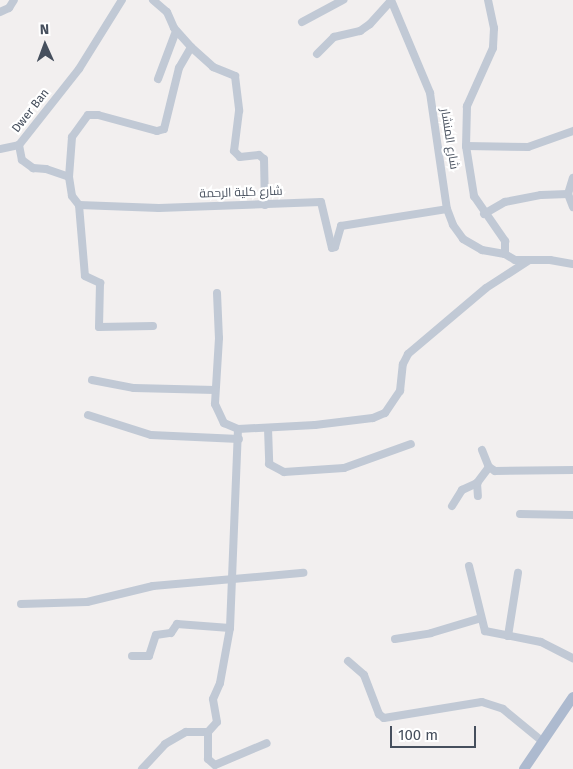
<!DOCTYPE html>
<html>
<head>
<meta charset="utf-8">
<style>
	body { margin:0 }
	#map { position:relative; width:573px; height:769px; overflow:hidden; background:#f2efef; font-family:"Fira Sans",Cairo,sans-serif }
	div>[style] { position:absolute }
	.minor>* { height:8px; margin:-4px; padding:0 4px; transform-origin:4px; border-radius:4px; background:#c1c9d5 }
	.major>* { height:10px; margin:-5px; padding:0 5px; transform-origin:5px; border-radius:5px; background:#adbacf }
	span { translate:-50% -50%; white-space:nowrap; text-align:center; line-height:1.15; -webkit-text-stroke:4.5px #fff; paint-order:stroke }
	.street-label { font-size:12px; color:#464f5d }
	.north { position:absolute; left:20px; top:20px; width:50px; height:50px; -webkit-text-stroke:4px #fff; paint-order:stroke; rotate:358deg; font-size:14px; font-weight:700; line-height:20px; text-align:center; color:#464f5d }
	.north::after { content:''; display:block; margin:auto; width:18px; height:22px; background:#464f5d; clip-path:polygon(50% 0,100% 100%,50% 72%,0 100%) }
	.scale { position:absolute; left:390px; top:726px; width:86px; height:22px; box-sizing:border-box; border:2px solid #464f5d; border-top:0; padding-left:6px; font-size:15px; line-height:18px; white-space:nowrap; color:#464f5d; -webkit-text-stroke:4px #fff; paint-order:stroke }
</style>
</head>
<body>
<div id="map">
	<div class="minor">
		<i style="left:153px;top:0;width:18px;rotate:41deg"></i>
		<i style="left:167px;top:12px;width:17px;rotate:66deg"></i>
		<i style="left:174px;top:28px;width:25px;rotate:48deg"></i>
		<i style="left:191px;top:47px;width:30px;rotate:42deg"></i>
		<i style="left:213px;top:67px;width:24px;rotate:22deg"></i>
		<i style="left:235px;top:76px;width:35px;rotate:83deg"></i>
		<i style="left:239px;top:111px;width:40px;rotate:97.1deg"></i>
		<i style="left:234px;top:151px;width:8px;rotate:45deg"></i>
		<i style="left:240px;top:157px;width:19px;rotate:-6deg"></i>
		<i style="left:259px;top:155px;width:6px;rotate:39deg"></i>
		<i style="left:264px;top:159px;width:46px;rotate:88.8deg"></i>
		<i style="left:391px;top:0;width:101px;rotate:67.2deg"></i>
		<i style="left:430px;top:93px;width:117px;rotate:81.7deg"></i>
		<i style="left:447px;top:209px;width:17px;rotate:69deg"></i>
		<i style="left:453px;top:225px;width:17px;rotate:54deg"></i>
		<i style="left:463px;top:239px;width:22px;rotate:30deg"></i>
		<i style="left:482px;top:250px;width:23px;rotate:10deg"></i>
		<i style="left:488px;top:0;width:29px;rotate:78deg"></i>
		<i style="left:494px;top:28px;width:20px;rotate:93deg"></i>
		<i style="left:493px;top:48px;width:64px;rotate:114.1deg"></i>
		<i style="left:467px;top:106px;width:40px;rotate:91.4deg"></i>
		<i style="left:466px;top:146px;width:51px;rotate:80.9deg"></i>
		<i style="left:474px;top:196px;width:55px;rotate:55.4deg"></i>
		<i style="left:505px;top:241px;width:13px;rotate:90deg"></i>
		<i style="left:505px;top:254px;width:12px;rotate:31deg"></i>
		<i style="left:515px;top:260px;width:35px"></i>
		<i style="left:550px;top:260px;width:23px;rotate:10deg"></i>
		<i style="left:0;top:12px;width:10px;rotate:-24deg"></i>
		<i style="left:9px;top:8px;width:9px;rotate:-58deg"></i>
		<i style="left:302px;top:22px;width:47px;rotate:-28.2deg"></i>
		<i style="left:317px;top:54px;width:24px;rotate:-45deg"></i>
		<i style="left:334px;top:37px;width:27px;rotate:-13deg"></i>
		<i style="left:360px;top:31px;width:12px;rotate:-35deg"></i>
		<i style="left:370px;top:24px;width:31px;rotate:-48deg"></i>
		<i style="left:158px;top:79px;width:51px;rotate:-69.4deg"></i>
		<i style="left:19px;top:145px;width:15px;rotate:79deg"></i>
		<i style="left:22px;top:160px;width:14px;rotate:36deg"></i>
		<i style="left:33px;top:168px;width:13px;rotate:4deg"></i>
		<i style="left:46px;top:169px;width:24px;rotate:19deg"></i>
		<i style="left:69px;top:177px;width:19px;rotate:81deg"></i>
		<i style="left:72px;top:196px;width:11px;rotate:52deg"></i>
		<i style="left:79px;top:205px;width:80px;rotate:2.1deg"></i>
		<i style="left:159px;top:208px;width:162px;rotate:-2.1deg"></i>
		<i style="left:321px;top:202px;width:47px;rotate:76.6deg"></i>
		<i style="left:332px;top:248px;width:3px;rotate:-18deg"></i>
		<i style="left:335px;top:247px;width:22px;rotate:-74deg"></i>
		<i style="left:341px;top:226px;width:107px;rotate:-9.1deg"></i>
		<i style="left:466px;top:146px;width:62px;rotate:0.9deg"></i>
		<i style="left:528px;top:147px;width:48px;rotate:-19.6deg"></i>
		<i style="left:0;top:149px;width:19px;rotate:-12deg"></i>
		<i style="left:19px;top:145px;width:97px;rotate:-51.7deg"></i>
		<i style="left:79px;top:69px;width:81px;rotate:-58.1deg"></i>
		<i style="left:69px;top:177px;width:40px;rotate:-85.7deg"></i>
		<i style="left:72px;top:137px;width:27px;rotate:-54deg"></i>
		<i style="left:88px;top:115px;width:10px"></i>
		<i style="left:98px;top:115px;width:61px;rotate:15.2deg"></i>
		<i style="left:157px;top:131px;width:7px;rotate:-16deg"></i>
		<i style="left:164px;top:129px;width:63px;rotate:-76.2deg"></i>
		<i style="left:179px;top:68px;width:24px;rotate:-60deg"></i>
		<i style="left:568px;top:194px;width:17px;rotate:-73deg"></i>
		<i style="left:79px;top:205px;width:71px;rotate:85.2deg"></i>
		<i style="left:85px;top:276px;width:17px;rotate:25deg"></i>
		<i style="left:100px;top:283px;width:44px;rotate:91.3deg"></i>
		<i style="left:99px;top:327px;width:54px;rotate:-1.1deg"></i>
		<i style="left:484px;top:214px;width:24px;rotate:-30deg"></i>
		<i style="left:505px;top:202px;width:37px;rotate:-11deg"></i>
		<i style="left:541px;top:195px;width:27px;rotate:-2deg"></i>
		<i style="left:568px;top:194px;width:14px;rotate:69deg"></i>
		<i style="left:217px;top:293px;width:45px;rotate:87.5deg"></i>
		<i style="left:219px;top:338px;width:66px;rotate:93.5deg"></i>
		<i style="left:215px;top:404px;width:21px;rotate:65deg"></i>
		<i style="left:224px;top:423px;width:15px;rotate:23deg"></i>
		<i style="left:238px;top:429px;width:77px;rotate:-3deg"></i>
		<i style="left:315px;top:425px;width:58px;rotate:-6.9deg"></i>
		<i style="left:373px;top:418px;width:13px;rotate:-23deg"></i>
		<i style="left:385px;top:413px;width:27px;rotate:-56deg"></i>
		<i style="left:400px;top:391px;width:27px;rotate:-84deg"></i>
		<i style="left:403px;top:364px;width:11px;rotate:-63deg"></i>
		<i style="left:408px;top:354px;width:102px;rotate:-40.2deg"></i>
		<i style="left:486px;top:288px;width:50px;rotate:-32.7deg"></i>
		<i style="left:92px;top:380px;width:43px;rotate:10.8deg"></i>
		<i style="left:134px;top:388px;width:81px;rotate:1.4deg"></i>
		<i style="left:88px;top:415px;width:66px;rotate:17.6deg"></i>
		<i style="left:151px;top:435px;width:88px;rotate:2.6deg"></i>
		<i style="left:268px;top:428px;width:36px;rotate:88deg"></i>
		<i style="left:269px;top:464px;width:17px;rotate:28deg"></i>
		<i style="left:284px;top:472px;width:60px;rotate:-3.8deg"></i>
		<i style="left:344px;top:468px;width:71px;rotate:-19.7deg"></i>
		<i style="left:482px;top:450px;width:18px;rotate:68deg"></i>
		<i style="left:477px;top:483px;width:13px;rotate:86deg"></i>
		<i style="left:452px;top:506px;width:19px;rotate:-58deg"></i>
		<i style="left:462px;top:490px;width:17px;rotate:-25deg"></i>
		<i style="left:477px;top:483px;width:20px;rotate:-53deg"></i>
		<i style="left:489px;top:467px;width:7px;rotate:34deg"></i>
		<i style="left:495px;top:471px;width:78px;rotate:-0.7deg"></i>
		<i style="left:520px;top:514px;width:53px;rotate:1.1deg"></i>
		<i style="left:469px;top:566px;width:67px;rotate:76.2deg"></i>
		<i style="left:485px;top:631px;width:57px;rotate:11.1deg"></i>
		<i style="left:541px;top:642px;width:36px;rotate:27deg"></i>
		<i style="left:21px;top:604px;width:66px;rotate:-1.7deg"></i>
		<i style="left:87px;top:602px;width:68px;rotate:-13.6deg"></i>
		<i style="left:153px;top:586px;width:151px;rotate:-5deg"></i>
		<i style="left:508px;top:636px;width:64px;rotate:-81deg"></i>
		<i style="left:395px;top:639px;width:36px;rotate:-9deg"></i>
		<i style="left:431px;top:633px;width:52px;rotate:-16.7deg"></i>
		<i style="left:132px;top:656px;width:17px"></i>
		<i style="left:149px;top:656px;width:22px;rotate:-72deg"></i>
		<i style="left:156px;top:635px;width:15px;rotate:-8deg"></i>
		<i style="left:171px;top:633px;width:11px;rotate:-56deg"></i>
		<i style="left:177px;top:624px;width:53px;rotate:4.3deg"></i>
		<i style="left:348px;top:661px;width:21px;rotate:41deg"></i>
		<i style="left:364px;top:675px;width:42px;rotate:69deg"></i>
		<i style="left:379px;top:714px;width:6px;rotate:39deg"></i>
		<i style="left:384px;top:718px;width:99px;rotate:-9.3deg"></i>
		<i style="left:482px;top:702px;width:22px;rotate:18deg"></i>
		<i style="left:503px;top:709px;width:50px;rotate:39.4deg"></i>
		<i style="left:208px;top:732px;width:27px;rotate:90deg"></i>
		<i style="left:208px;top:759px;width:9px;rotate:41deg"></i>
		<i style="left:215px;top:765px;width:56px;rotate:-22.9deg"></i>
		<i style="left:142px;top:769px;width:34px;rotate:-47deg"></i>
		<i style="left:165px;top:744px;width:24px;rotate:-30deg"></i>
		<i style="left:186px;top:732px;width:22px"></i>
		<i style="left:208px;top:732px;width:13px;rotate:-48deg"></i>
		<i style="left:217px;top:722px;width:23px;rotate:-100deg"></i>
		<i style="left:213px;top:699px;width:17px;rotate:-66deg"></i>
		<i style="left:220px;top:683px;width:56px;rotate:-79.7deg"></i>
		<i style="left:230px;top:628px;width:199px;rotate:-87.7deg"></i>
	</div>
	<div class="major">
		<i style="left:524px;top:769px;width:87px;rotate:-55.8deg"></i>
	</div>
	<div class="street-label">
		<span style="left:31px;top:111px;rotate:-52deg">Dwer Ban</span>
		<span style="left:449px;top:139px;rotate:81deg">شارع المنشار</span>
		<span style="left:241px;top:193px;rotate:-2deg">شارع كلية الرحمة</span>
	</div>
	<div class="north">N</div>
	<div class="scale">100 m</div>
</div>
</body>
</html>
